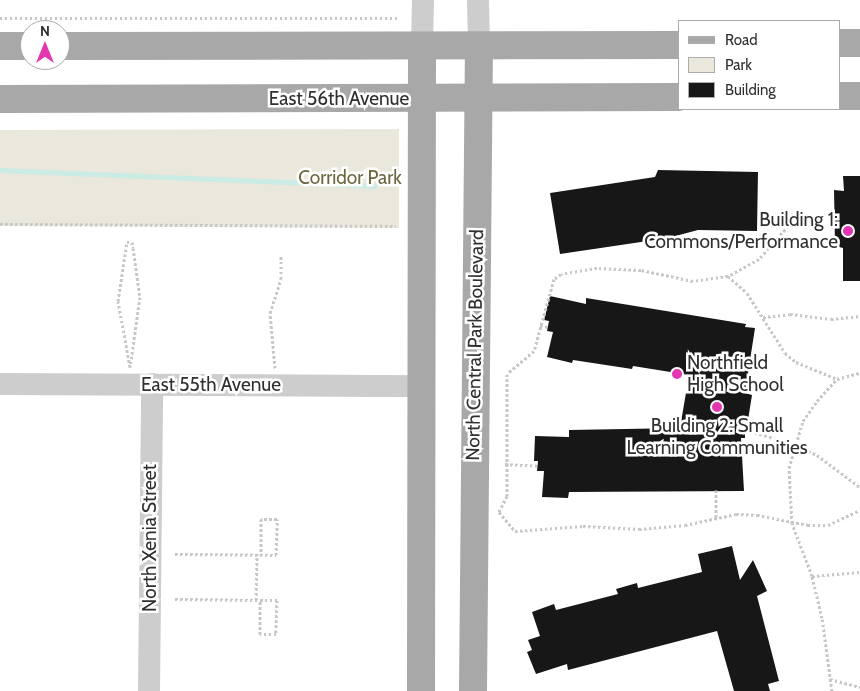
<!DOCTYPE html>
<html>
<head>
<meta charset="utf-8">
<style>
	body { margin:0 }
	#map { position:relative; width:860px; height:691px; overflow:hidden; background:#fff; font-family:Cabin,sans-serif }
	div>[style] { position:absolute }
	.green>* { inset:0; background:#eae7dc }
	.stream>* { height:5px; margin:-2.5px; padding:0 2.5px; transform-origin:2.5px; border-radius:2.5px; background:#cbece4 }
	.building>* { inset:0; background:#171717 }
	.path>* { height:3px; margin-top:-1.5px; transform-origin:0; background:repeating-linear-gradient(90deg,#c7c7c7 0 2.5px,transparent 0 5px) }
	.minor>* { height:22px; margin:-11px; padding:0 11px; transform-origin:11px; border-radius:11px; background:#cdcdcd }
	.major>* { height:28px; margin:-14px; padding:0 14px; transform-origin:14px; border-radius:14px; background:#a8a8a8 }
	.dots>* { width:14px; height:14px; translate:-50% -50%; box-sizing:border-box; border:2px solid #fff; border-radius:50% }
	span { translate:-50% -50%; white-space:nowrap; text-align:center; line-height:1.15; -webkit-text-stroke:5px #fff; paint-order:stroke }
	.street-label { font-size:19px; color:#303030 }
	.park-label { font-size:19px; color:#6c673d }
	.poi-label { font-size:19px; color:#303030 }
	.right { translate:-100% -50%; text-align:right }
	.left { translate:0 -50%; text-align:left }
	.legend { position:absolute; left:678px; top:20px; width:162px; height:90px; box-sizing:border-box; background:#fff; border:1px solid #acacac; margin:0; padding:6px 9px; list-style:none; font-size:15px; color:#303030 }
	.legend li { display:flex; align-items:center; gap:10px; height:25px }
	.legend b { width:25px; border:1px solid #acacac }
	.north { position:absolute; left:20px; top:20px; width:50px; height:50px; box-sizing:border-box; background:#fff; border:1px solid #acacac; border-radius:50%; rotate:0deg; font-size:14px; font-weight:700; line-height:20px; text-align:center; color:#303030 }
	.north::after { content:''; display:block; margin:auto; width:18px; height:22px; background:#e435b1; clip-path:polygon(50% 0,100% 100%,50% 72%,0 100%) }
</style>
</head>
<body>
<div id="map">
	<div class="green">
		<i style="clip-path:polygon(399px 129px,399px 228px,0 226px,0 130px)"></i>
	</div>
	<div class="stream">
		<i style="left:0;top:170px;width:375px;rotate:2.4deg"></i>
	</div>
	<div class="building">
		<i style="clip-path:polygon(658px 170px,758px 172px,757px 231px,698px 230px,668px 238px,560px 254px,550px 193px,655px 177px)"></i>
		<i style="clip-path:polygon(843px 176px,860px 176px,860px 281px,843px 281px,843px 248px,835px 246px,834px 190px,844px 191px)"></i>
		<i style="clip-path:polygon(550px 296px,586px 304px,586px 298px,746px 324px,745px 327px,755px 328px,745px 393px,752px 395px,748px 420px,745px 420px,745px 438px,741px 438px,744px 491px,569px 492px,568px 498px,542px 497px,544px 471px,537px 471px,538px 461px,534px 461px,535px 436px,569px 437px,569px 430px,680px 428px,689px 375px,633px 366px,632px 369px,573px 360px,572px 363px,547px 357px,553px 332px,547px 331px,549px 321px,544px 320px)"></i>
		<i style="clip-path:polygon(732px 546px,740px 580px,753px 560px,767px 591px,757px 596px,779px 681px,768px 684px,770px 691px,734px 691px,717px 631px,568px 670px,567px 664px,536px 674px,527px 652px,532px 650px,528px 640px,540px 636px,532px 612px,554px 604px,556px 610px,618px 594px,616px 589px,637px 583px,638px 588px,702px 572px,698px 554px)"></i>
	</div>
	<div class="path">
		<i style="left:0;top:18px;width:399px"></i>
		<i style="left:835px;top:216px;width:40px;rotate:177.1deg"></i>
		<i style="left:795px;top:218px;width:55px;rotate:131.3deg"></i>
		<i style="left:759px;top:259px;width:35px;rotate:151deg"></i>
		<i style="left:728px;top:276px;width:35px;rotate:172deg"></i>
		<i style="left:693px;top:281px;width:53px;rotate:-168.1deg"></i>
		<i style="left:641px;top:270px;width:44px;rotate:-177.4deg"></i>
		<i style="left:597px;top:268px;width:36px;rotate:171deg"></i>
		<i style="left:561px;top:274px;width:9px;rotate:144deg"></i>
		<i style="left:554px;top:279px;width:75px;rotate:105.5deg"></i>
		<i style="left:534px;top:351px;width:35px;rotate:140deg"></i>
		<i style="left:507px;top:374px;width:122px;rotate:90deg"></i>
		<i style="left:507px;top:496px;width:18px;rotate:117deg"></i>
		<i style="left:499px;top:512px;width:25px;rotate:50deg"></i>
		<i style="left:515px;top:531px;width:68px;rotate:-4.2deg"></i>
		<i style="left:583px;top:526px;width:56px;rotate:3.1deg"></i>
		<i style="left:639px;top:529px;width:46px;rotate:-5deg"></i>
		<i style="left:685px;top:525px;width:52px;rotate:-12.2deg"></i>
		<i style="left:736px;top:514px;width:21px;rotate:3deg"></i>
		<i style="left:757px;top:515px;width:52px;rotate:11.1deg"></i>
		<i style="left:808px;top:525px;width:20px"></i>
		<i style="left:828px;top:525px;width:35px;rotate:-25deg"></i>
		<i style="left:0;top:224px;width:396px;rotate:0.3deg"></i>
		<i style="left:127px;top:242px;width:5px"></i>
		<i style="left:132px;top:242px;width:6px;rotate:81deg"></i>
		<i style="left:133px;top:248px;width:49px;rotate:81.9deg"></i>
		<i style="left:140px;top:297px;width:71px;rotate:98.1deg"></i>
		<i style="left:130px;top:367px;width:67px;rotate:-100.3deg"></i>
		<i style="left:118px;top:301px;width:60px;rotate:-81.3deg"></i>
		<i style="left:728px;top:276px;width:25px;rotate:42deg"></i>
		<i style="left:747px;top:293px;width:71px;rotate:57.7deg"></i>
		<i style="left:785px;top:353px;width:14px;rotate:39deg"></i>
		<i style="left:796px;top:362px;width:44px;rotate:22.5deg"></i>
		<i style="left:763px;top:317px;width:27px;rotate:-6deg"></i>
		<i style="left:790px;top:314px;width:41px;rotate:7deg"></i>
		<i style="left:831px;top:319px;width:29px;rotate:-6deg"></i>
		<i style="left:540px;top:326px;width:8px;rotate:7deg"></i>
		<i style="left:275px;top:368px;width:55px;rotate:-95.2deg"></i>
		<i style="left:270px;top:313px;width:36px;rotate:-72deg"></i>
		<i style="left:281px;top:279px;width:23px;rotate:-90deg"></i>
		<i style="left:745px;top:430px;width:52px;rotate:15.6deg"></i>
		<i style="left:795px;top:444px;width:25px;rotate:27deg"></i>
		<i style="left:817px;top:455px;width:54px;rotate:36.7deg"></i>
		<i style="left:505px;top:464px;width:33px;rotate:3deg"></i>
		<i style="left:716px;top:490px;width:27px;rotate:90deg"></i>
		<i style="left:175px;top:554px;width:101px;rotate:0.6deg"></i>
		<i style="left:276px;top:555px;width:36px;rotate:-88deg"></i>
		<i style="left:277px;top:519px;width:16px;rotate:180deg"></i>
		<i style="left:261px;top:519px;width:36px;rotate:90deg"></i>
		<i style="left:812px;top:576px;width:48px;rotate:-4.8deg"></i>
		<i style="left:175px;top:599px;width:85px;rotate:0.7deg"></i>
		<i style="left:260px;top:600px;width:17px"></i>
		<i style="left:277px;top:600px;width:34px;rotate:92deg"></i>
		<i style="left:276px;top:634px;width:16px;rotate:180deg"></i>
		<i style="left:260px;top:634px;width:34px;rotate:-90deg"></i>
		<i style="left:256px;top:600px;width:46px;rotate:-88.8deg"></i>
		<i style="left:830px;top:679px;width:31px;rotate:15deg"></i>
		<i style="left:832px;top:691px;width:74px;rotate:-97.8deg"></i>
		<i style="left:822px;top:618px;width:43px;rotate:-103.4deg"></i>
		<i style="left:812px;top:576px;width:57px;rotate:-110.7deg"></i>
		<i style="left:792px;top:523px;width:55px;rotate:-93.1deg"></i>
		<i style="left:789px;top:468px;width:49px;rotate:-73.4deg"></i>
		<i style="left:803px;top:421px;width:24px;rotate:-55deg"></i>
		<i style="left:817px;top:401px;width:30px;rotate:-48deg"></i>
		<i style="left:837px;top:379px;width:24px;rotate:-15deg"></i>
	</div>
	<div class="minor">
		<i style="left:478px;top:0;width:47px;rotate:88.8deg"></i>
		<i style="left:422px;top:47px;width:47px;rotate:-88.8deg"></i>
		<i style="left:0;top:384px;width:422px;rotate:0.3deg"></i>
		<i style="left:149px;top:691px;width:307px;rotate:-89.4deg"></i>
	</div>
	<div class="major">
		<i style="left:839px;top:43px;width:21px"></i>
		<i style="left:0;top:46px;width:30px"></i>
		<i style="left:60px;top:46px;width:619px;rotate:-0.09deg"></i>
		<i style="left:839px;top:96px;width:21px"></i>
		<i style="left:0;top:99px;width:679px;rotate:-0.17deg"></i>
		<i style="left:421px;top:691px;width:644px;rotate:-89.91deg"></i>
		<i style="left:473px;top:691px;width:644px;rotate:-89.47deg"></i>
	</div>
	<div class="dots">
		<i style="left:848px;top:231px;background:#e435b1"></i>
		<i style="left:677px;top:374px;background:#e435b1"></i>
		<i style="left:717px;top:407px;background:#e435b1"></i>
	</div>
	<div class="street-label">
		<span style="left:339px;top:99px">East 56th Avenue</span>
		<span style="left:475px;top:345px;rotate:-89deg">North Central Park Boulevard</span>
		<span style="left:211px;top:385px">East 55th Avenue</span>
		<span style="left:150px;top:538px;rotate:-90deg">North Xenia Street</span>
	</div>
	<div class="park-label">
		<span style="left:350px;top:178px">Corridor Park</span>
	</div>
	<div class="poi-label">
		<span class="right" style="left:838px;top:231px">Building 1:<br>Commons/Performance</span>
		<span class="left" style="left:687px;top:374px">Northfield<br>High School</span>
		<span style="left:717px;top:437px">Building 2: Small<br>Learning Communities</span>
	</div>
	<ul class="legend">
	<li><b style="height:6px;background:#a8a8a8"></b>Road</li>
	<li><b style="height:14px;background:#eae7dc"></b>Park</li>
	<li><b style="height:14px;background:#171717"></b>Building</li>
	</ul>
	<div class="north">N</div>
</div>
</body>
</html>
